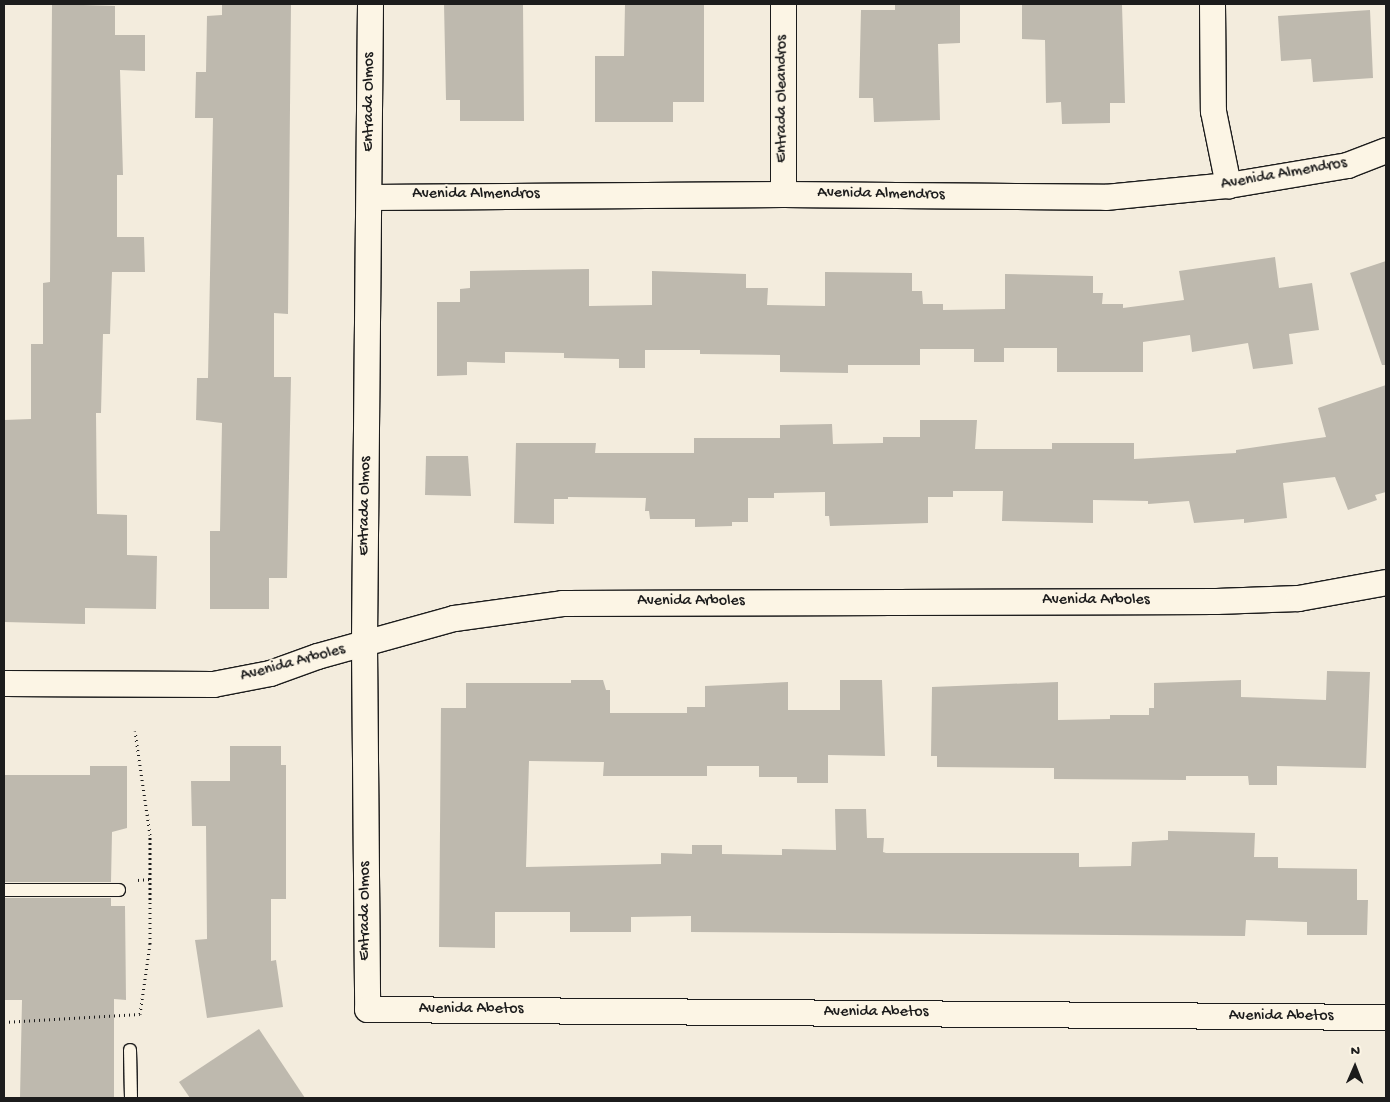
<!DOCTYPE html>
<html>
<head>
<meta charset="utf-8">
<style>
	body { margin:0 }
	#map { position:relative; width:1390px; height:1102px; overflow:hidden; background:#f3ecdd; font-family:"Gochi Hand",sans-serif }
	div>[style] { position:absolute }
	.building>* { inset:0; background:#beb9ae }
	.path>* { height:3px; margin-top:-1.5px; transform-origin:0; background:repeating-linear-gradient(90deg,#1c1c1c 0 1px,transparent 0 5px) }
	.roads { filter:drop-shadow(1px 0 #1c1c1c) drop-shadow(-1px 0 #1c1c1c) drop-shadow(0 1px #1c1c1c) drop-shadow(0 -1px #1c1c1c) }
	.lane>* { height:12px; margin:-6px; padding:0 6px; transform-origin:6px; border-radius:6px; background:#fcf5e5 }
	.street>* { height:25px; margin:-12.5px; padding:0 12.5px; transform-origin:12.5px; border-radius:12.5px; background:#fcf5e5 }
	span { translate:-50% -50%; white-space:nowrap; text-align:center; line-height:1.15; -webkit-text-stroke:4px #fcf5e5; paint-order:stroke }
	.street-label { font-size:16px; color:#1c1c1c }
	.frame { position:absolute; inset:0; border:5px solid #1c1c1c; pointer-events:none }
	.north { position:absolute; left:1330px; top:1042px; width:50px; height:50px; -webkit-text-stroke:4px #fcf5e5; paint-order:stroke; rotate:1deg; font-size:14px; font-weight:700; line-height:20px; text-align:center; color:#1c1c1c }
	.north::after { content:''; display:block; margin:auto; width:18px; height:22px; background:#1c1c1c; clip-path:polygon(50% 0,100% 100%,50% 72%,0 100%) }
</style>
</head>
<body>
<div id="map">
	<div class="building">
		<i style="clip-path:polygon(52px 4px,115px 6px,115px 35px,145px 35px,145px 71px,120px 70px,123px 175px,117px 175px,117px 237px,144px 237px,145px 272px,112px 272px,110px 334px,103px 334px,101px 413px,96px 413px,97px 514px,127px 515px,127px 555px,157px 556px,156px 609px,85px 608px,85px 624px,4px 622px,4px 420px,31px 419px,31px 344px,43px 344px,43px 283px,50px 282px)"></i>
		<i style="clip-path:polygon(222px 4px,291px 5px,288px 314px,274px 313px,274px 377px,291px 377px,287px 578px,269px 578px,269px 609px,210px 609px,210px 531px,220px 531px,222px 423px,196px 420px,197px 378px,208px 378px,213px 118px,195px 118px,196px 72px,206px 72px,207px 16px,222px 15px)"></i>
		<i style="clip-path:polygon(444px 4px,523px 4px,524px 121px,460px 121px,460px 100px,446px 100px)"></i>
		<i style="clip-path:polygon(625px 4px,704px 4px,704px 102px,673px 102px,673px 122px,595px 122px,595px 56px,624px 56px)"></i>
		<i style="clip-path:polygon(895px 4px,960px 4px,960px 43px,938px 44px,940px 120px,874px 122px,873px 98px,859px 98px,861px 10px,895px 10px)"></i>
		<i style="clip-path:polygon(1022px 4px,1122px 5px,1125px 103px,1110px 103px,1110px 123px,1062px 124px,1061px 102px,1046px 103px,1045px 40px,1022px 39px)"></i>
		<i style="clip-path:polygon(1370px 10px,1373px 78px,1313px 82px,1311px 59px,1281px 61px,1278px 16px)"></i>
		<i style="clip-path:polygon(1275px 257px,1279px 288px,1312px 283px,1319px 330px,1289px 334px,1293px 364px,1253px 369px,1248px 343px,1192px 352px,1190px 335px,1143px 342px,1143px 372px,1057px 372px,1057px 348px,1004px 348px,1004px 362px,974px 362px,974px 349px,920px 349px,920px 365px,848px 365px,848px 373px,780px 372px,780px 355px,700px 354px,700px 350px,645px 350px,645px 368px,619px 368px,619px 359px,564px 358px,564px 353px,505px 352px,505px 363px,467px 362px,467px 375px,437px 376px,437px 302px,460px 302px,460px 289px,470px 288px,470px 271px,589px 269px,589px 306px,652px 305px,652px 271px,746px 274px,746px 288px,768px 288px,767px 305px,825px 306px,825px 272px,912px 273px,912px 291px,922px 291px,923px 304px,943px 304px,943px 310px,1005px 309px,1005px 274px,1093px 276px,1093px 293px,1103px 293px,1102px 304px,1123px 304px,1123px 308px,1184px 300px,1179px 271px)"></i>
		<i style="clip-path:polygon(1386px 261px,1386px 365px,1382px 365px,1350px 273px)"></i>
		<i style="clip-path:polygon(1386px 385px,1386px 492px,1375px 495px,1377px 500px,1348px 510px,1335px 477px,1283px 483px,1287px 518px,1244px 523px,1244px 519px,1194px 523px,1189px 501px,1148px 504px,1148px 501px,1093px 500px,1093px 523px,1002px 521px,1003px 491px,953px 491px,953px 497px,928px 497px,928px 523px,830px 526px,829px 516px,825px 516px,825px 492px,774px 493px,774px 498px,748px 498px,748px 522px,732px 522px,732px 526px,695px 527px,695px 519px,650px 519px,649px 511px,645px 511px,646px 498px,568px 497px,568px 499px,554px 499px,554px 524px,514px 523px,516px 443px,596px 443px,595px 453px,694px 453px,694px 438px,780px 438px,780px 425px,832px 424px,833px 444px,883px 443px,883px 437px,920px 437px,920px 420px,977px 420px,975px 449px,1052px 449px,1052px 443px,1134px 443px,1134px 459px,1236px 453px,1236px 450px,1326px 437px,1318px 408px)"></i>
		<i style="clip-path:polygon(426px 456px,468px 456px,471px 496px,425px 495px)"></i>
		<i style="clip-path:polygon(1327px 671px,1370px 672px,1366px 768px,1277px 766px,1277px 785px,1249px 785px,1248px 776px,1186px 776px,1186px 780px,1054px 779px,1054px 768px,937px 767px,937px 756px,931px 756px,932px 687px,1058px 682px,1058px 720px,1110px 719px,1110px 715px,1149px 715px,1149px 708px,1154px 708px,1154px 683px,1241px 680px,1241px 697px,1326px 700px)"></i>
		<i style="clip-path:polygon(571px 680px,603px 680px,606px 690px,610px 690px,610px 713px,687px 713px,687px 707px,705px 707px,705px 686px,788px 682px,788px 710px,840px 710px,840px 680px,882px 680px,885px 756px,828px 755px,828px 783px,797px 783px,797px 777px,759px 777px,759px 766px,707px 766px,707px 776px,603px 776px,604px 762px,529px 761px,526px 867px,661px 864px,661px 853px,692px 854px,692px 845px,722px 845px,722px 854px,782px 855px,782px 849px,836px 850px,835px 809px,866px 809px,867px 838px,884px 838px,883px 852px,886px 853px,1079px 853px,1079px 867px,1131px 866px,1132px 842px,1168px 840px,1168px 831px,1255px 833px,1254px 857px,1278px 857px,1278px 868px,1357px 869px,1357px 900px,1368px 900px,1367px 935px,1307px 935px,1307px 922px,1246px 920px,1245px 936px,691px 932px,691px 916px,631px 917px,631px 932px,570px 932px,570px 912px,495px 912px,495px 948px,439px 947px,441px 708px,466px 708px,466px 683px,571px 683px)"></i>
		<i style="clip-path:polygon(230px 746px,281px 746px,281px 765px,286px 765px,286px 899px,271px 899px,271px 961px,276px 960px,283px 1007px,207px 1018px,195px 940px,207px 939px,206px 826px,192px 826px,191px 781px,230px 781px)"></i>
		<i style="clip-path:polygon(90px 766px,127px 766px,127px 828px,112px 832px,111px 882px,4px 882px,4px 775px,90px 775px)"></i>
		<i style="clip-path:polygon(4px 898px,111px 898px,111px 906px,125px 906px,126px 1000px,114px 999px,114px 1098px,20px 1098px,22px 1000px,4px 1000px)"></i>
		<i style="clip-path:polygon(259px 1029px,305px 1098px,190px 1098px,179px 1082px)"></i>
	</div>
	<div class="path">
		<i style="left:138px;top:880px;width:12px;rotate:-5deg"></i>
		<i style="left:4px;top:1022px;width:136px;rotate:-3.4deg"></i>
		<i style="left:140px;top:1014px;width:71px;rotate:-81.9deg"></i>
		<i style="left:150px;top:944px;width:109px;rotate:-90deg"></i>
		<i style="left:150px;top:835px;width:105px;rotate:-98.2deg"></i>
	</div>
	<div class="roads">
		<div class="lane">
			<i style="left:4px;top:890px;width:115px"></i>
			<i style="left:130px;top:1050px;width:48px;rotate:88.8deg"></i>
		</div>
		<div class="street">
			<i style="left:370px;top:4px;width:641px;rotate:90.54deg"></i>
			<i style="left:364px;top:645px;width:364px;rotate:89.5deg"></i>
			<i style="left:367px;top:1009px;width:1019px;rotate:0.45deg"></i>
			<i style="left:783px;top:4px;width:190px;rotate:90deg"></i>
			<i style="left:1212px;top:4px;width:107px;rotate:89.5deg"></i>
			<i style="left:1213px;top:111px;width:76px;rotate:78.5deg"></i>
			<i style="left:370px;top:197px;width:413px;rotate:-0.4deg"></i>
			<i style="left:783px;top:194px;width:322px;rotate:0.5deg"></i>
			<i style="left:1105px;top:197px;width:124px;rotate:-5.6deg"></i>
			<i style="left:1228px;top:185px;width:121px;rotate:-9.5deg"></i>
			<i style="left:1347px;top:165px;width:42px;rotate:-21deg"></i>
			<i style="left:4px;top:683px;width:209px;rotate:0.3deg"></i>
			<i style="left:213px;top:684px;width:58px;rotate:-10.9deg"></i>
			<i style="left:270px;top:673px;width:50px;rotate:-19.9deg"></i>
			<i style="left:317px;top:656px;width:142px;rotate:-15.5deg"></i>
			<i style="left:454px;top:618px;width:109px;rotate:-7.9deg"></i>
			<i style="left:562px;top:603px;width:654px;rotate:-0.18deg"></i>
			<i style="left:1216px;top:601px;width:82px;rotate:-2.1deg"></i>
			<i style="left:1298px;top:598px;width:89px;rotate:-10.3deg"></i>
		</div>
	</div>
	<div class="street-label">
		<span style="left:783px;top:99px;rotate:-90deg">Entrada Oleandros</span>
		<span style="left:370px;top:102px;rotate:-90deg">Entrada Olmos</span>
		<span style="left:1284px;top:175px;rotate:-10deg">Avenida Almendros</span>
		<span style="left:476px;top:195px">Avenida Almendros</span>
		<span style="left:881px;top:195px;rotate:1deg">Avenida Almendros</span>
		<span style="left:366px;top:506px;rotate:-89deg">Entrada Olmos</span>
		<span style="left:1096px;top:601px">Avenida Arboles</span>
		<span style="left:691px;top:602px">Avenida Arboles</span>
		<span style="left:293px;top:664px;rotate:-15deg">Avenida Arboles</span>
		<span style="left:366px;top:911px;rotate:-90deg">Entrada Olmos</span>
		<span style="left:471px;top:1010px">Avenida Abetos</span>
		<span style="left:876px;top:1013px">Avenida Abetos</span>
		<span style="left:1281px;top:1017px">Avenida Abetos</span>
	</div>
	<div class="frame"></div>
	<div class="north">N</div>
</div>
</body>
</html>
